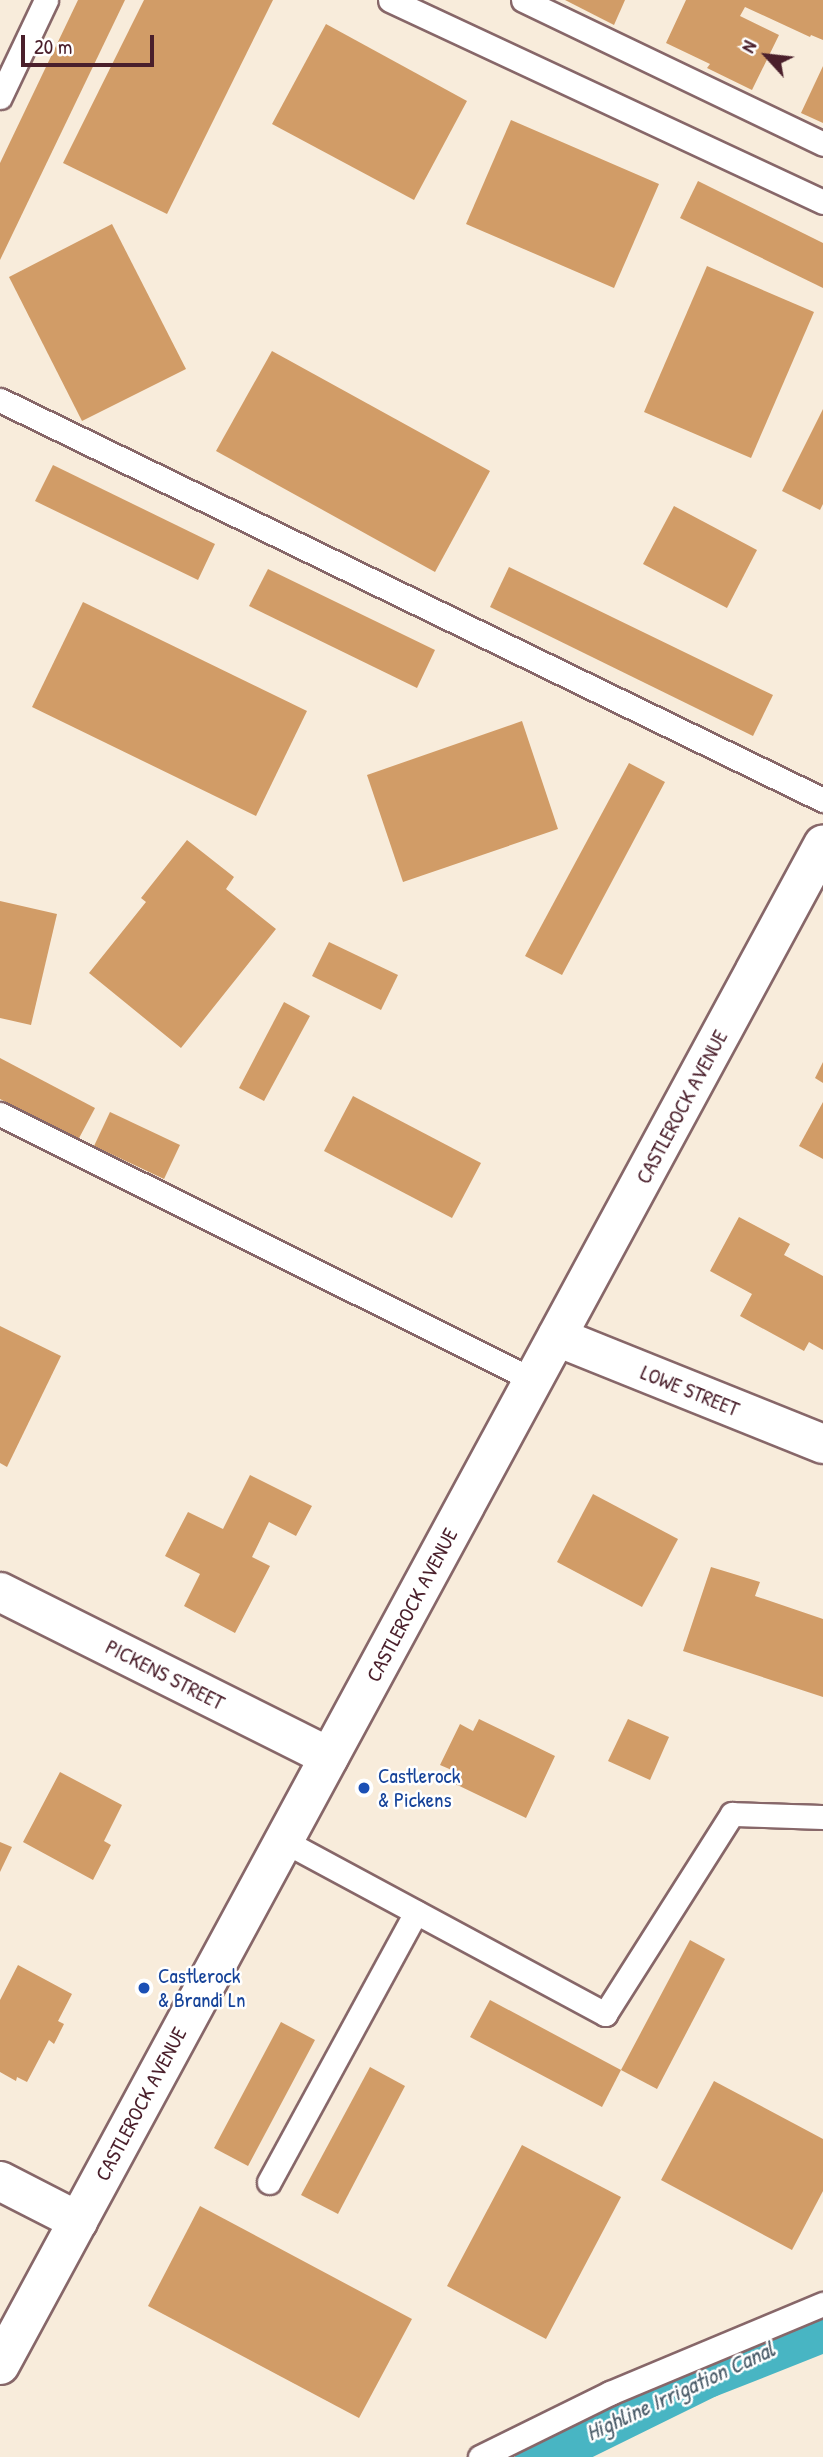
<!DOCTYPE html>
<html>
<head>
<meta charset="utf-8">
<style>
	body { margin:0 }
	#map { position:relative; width:823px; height:2457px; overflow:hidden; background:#f8ecdb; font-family:"Patrick Hand",sans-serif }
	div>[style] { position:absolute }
	.canal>* { height:47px; margin:-23.5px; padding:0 23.5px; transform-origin:23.5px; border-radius:23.5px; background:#48b5c3 }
	.building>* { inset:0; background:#d19c67 }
	.roads { filter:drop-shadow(2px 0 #876769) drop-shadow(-2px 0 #876769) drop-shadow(0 2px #876769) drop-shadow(0 -2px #876769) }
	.service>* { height:23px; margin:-11.5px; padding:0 11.5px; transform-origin:11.5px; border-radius:11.5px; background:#fff }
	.minor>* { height:38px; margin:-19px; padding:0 19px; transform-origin:19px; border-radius:19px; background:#fff }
	.tertiary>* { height:38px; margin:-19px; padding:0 19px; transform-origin:19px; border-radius:19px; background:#fff }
	.dots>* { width:19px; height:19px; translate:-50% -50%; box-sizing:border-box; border:4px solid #fff; border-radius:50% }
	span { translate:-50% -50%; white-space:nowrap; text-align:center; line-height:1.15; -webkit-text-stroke:5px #fff; paint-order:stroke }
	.street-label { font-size:21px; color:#4a1f2b }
	.transit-label { font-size:21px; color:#164399 }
	.left { translate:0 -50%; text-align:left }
	.water-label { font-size:23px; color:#495b68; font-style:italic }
	.north { position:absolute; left:732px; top:21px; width:70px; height:70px; -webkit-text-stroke:5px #fff; paint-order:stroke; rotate:297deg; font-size:19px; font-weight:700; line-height:28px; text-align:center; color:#4a1f2b }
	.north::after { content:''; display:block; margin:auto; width:24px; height:32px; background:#4a1f2b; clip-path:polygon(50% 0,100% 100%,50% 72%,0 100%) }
	.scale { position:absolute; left:21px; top:35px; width:133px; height:32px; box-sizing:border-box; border:4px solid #4a1f2b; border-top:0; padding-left:9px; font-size:21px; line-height:24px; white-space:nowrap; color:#4a1f2b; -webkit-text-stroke:5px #fff; paint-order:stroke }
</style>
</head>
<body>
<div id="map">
	<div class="canal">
		<i style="left:538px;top:2457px;width:188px;rotate:-26.2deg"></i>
		<i style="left:707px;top:2374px;width:125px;rotate:-21.6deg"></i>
	</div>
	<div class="building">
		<i style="clip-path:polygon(78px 0,125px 0,0 260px,0 163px)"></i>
		<i style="clip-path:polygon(144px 0,273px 0,167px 214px,63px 163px)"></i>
		<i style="clip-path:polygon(565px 0,625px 0,614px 25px)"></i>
		<i style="clip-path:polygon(686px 0,823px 0,823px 40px,811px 35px,810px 37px,745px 7px,740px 16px,779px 35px,752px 90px,707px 68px,710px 64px,666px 43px)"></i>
		<i style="clip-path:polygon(326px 24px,467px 101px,414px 200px,272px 124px)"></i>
		<i style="clip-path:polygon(823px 66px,823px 123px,801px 113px)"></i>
		<i style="clip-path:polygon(511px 120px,659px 184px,614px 288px,466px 224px)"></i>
		<i style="clip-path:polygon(698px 181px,823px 243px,823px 288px,680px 218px)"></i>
		<i style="clip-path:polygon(112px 224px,186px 369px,82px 421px,9px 277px)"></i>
		<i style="clip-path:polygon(707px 266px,814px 312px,751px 458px,644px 412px)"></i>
		<i style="clip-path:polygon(272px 351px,490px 471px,435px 572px,216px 451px)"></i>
		<i style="clip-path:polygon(823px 409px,823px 504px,820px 510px,782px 491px)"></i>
		<i style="clip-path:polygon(53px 465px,215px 544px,198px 580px,35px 501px)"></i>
		<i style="clip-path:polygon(674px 506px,757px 550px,727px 608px,643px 564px)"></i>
		<i style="clip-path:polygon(509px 567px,773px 695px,753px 736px,490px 607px)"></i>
		<i style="clip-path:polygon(268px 569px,435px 650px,417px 688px,249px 606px)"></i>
		<i style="clip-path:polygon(83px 602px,307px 711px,256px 816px,32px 707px)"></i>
		<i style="clip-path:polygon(522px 721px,558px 829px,403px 882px,367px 775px)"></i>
		<i style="clip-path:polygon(629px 763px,665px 782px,562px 975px,525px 956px)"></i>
		<i style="clip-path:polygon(187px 840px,234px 877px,226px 889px,276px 929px,181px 1048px,89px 973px,146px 902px,141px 898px)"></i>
		<i style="clip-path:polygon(0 901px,57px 914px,31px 1025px,0 1018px)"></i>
		<i style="clip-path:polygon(329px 942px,398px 975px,381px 1010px,312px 976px)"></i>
		<i style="clip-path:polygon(284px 1002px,310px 1016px,264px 1101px,239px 1088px)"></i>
		<i style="clip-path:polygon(0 1058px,95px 1108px,78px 1140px,0 1099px)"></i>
		<i style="clip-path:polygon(823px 1062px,823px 1083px,815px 1078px)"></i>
		<i style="clip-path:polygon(353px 1096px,481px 1163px,452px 1218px,324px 1151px)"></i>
		<i style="clip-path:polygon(823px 1102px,823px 1159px,799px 1146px)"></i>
		<i style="clip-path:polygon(110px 1112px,180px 1145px,164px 1179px,94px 1146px)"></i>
		<i style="clip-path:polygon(739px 1217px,790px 1244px,784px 1255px,823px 1276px,823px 1350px,809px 1342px,804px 1351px,740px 1316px,752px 1294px,710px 1271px)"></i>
		<i style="clip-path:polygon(0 1326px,61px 1356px,7px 1467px,0 1463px)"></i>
		<i style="clip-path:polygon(250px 1475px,312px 1506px,296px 1536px,269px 1522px,252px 1557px,270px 1566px,235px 1633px,184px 1606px,200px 1574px,165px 1556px,188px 1512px,223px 1529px)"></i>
		<i style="clip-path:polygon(593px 1494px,678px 1539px,642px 1607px,557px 1562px)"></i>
		<i style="clip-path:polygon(711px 1567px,760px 1582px,755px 1596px,823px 1619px,823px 1697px,683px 1651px)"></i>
		<i style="clip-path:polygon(479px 1719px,555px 1756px,526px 1818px,449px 1781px,454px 1771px,440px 1765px,460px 1724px,473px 1731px)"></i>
		<i style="clip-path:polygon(628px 1719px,669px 1737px,650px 1780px,608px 1761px)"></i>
		<i style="clip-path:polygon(60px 1772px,122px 1805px,104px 1841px,111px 1845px,93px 1880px,23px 1842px)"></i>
		<i style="clip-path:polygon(0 1842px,12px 1847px,0 1872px)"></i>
		<i style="clip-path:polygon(690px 1940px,725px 1959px,657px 2089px,621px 2070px)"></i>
		<i style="clip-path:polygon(18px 1965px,72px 1994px,58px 2021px,64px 2024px,54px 2044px,49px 2040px,27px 2082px,17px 2077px,16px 2081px,0 2072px,0 2000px)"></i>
		<i style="clip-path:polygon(490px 2000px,621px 2070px,602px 2107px,470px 2037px)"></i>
		<i style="clip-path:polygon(281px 2022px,315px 2040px,248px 2166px,214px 2148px)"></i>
		<i style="clip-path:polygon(370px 2067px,405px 2086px,338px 2214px,301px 2195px)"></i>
		<i style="clip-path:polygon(714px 2081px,823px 2139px,823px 2191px,792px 2250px,661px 2180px)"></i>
		<i style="clip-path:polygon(522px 2145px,621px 2197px,546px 2339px,447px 2286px)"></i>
		<i style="clip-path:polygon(200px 2206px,412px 2319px,359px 2418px,148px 2306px)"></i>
	</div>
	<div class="roads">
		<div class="service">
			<i style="left:390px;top:0;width:478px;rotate:25deg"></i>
			<i style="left:523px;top:0;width:333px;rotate:25.6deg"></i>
			<i style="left:0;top:97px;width:107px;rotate:-64.6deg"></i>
			<i style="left:0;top:400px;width:915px;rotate:25.92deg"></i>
			<i style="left:0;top:1114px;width:596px;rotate:26.52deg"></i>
			<i style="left:284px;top:1841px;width:365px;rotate:28.3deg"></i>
			<i style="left:605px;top:2014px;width:237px;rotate:-57.6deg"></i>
			<i style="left:732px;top:1814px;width:91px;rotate:1.9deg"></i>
			<i style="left:269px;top:2182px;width:307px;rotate:-61.4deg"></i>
			<i style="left:480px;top:2457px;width:145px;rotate:-26.2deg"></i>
			<i style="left:610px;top:2393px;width:231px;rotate:-22.7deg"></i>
		</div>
		<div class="minor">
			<i style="left:557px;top:1337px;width:287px;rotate:21.9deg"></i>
			<i style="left:0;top:1592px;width:368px;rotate:26.6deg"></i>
			<i style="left:0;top:2181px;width:88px;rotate:27.1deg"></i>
		</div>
		<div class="tertiary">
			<i style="left:0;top:2365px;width:1729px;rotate:-61.57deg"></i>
		</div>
	</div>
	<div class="dots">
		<i style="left:364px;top:1788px;background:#1a4fb4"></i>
		<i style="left:144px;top:1988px;background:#1a4fb4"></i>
	</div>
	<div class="street-label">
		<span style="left:682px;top:1107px;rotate:-62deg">CASTLEROCK AVENUE</span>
		<span style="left:690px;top:1391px;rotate:22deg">LOWE STREET</span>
		<span style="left:412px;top:1605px;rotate:-62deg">CASTLEROCK AVENUE</span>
		<span style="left:165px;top:1675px;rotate:27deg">PICKENS STREET</span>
		<span style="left:141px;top:2104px;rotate:-62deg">CASTLEROCK AVENUE</span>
	</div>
	<div class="transit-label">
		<span class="left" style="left:378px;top:1788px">Castlerock<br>&amp; Pickens</span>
		<span class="left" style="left:158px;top:1988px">Castlerock<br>&amp; Brandi Ln</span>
	</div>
	<div class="water-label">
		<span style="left:680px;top:2391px;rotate:-25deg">Highline Irrigation Canal</span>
	</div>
	<div class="north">N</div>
	<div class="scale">20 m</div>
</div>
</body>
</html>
